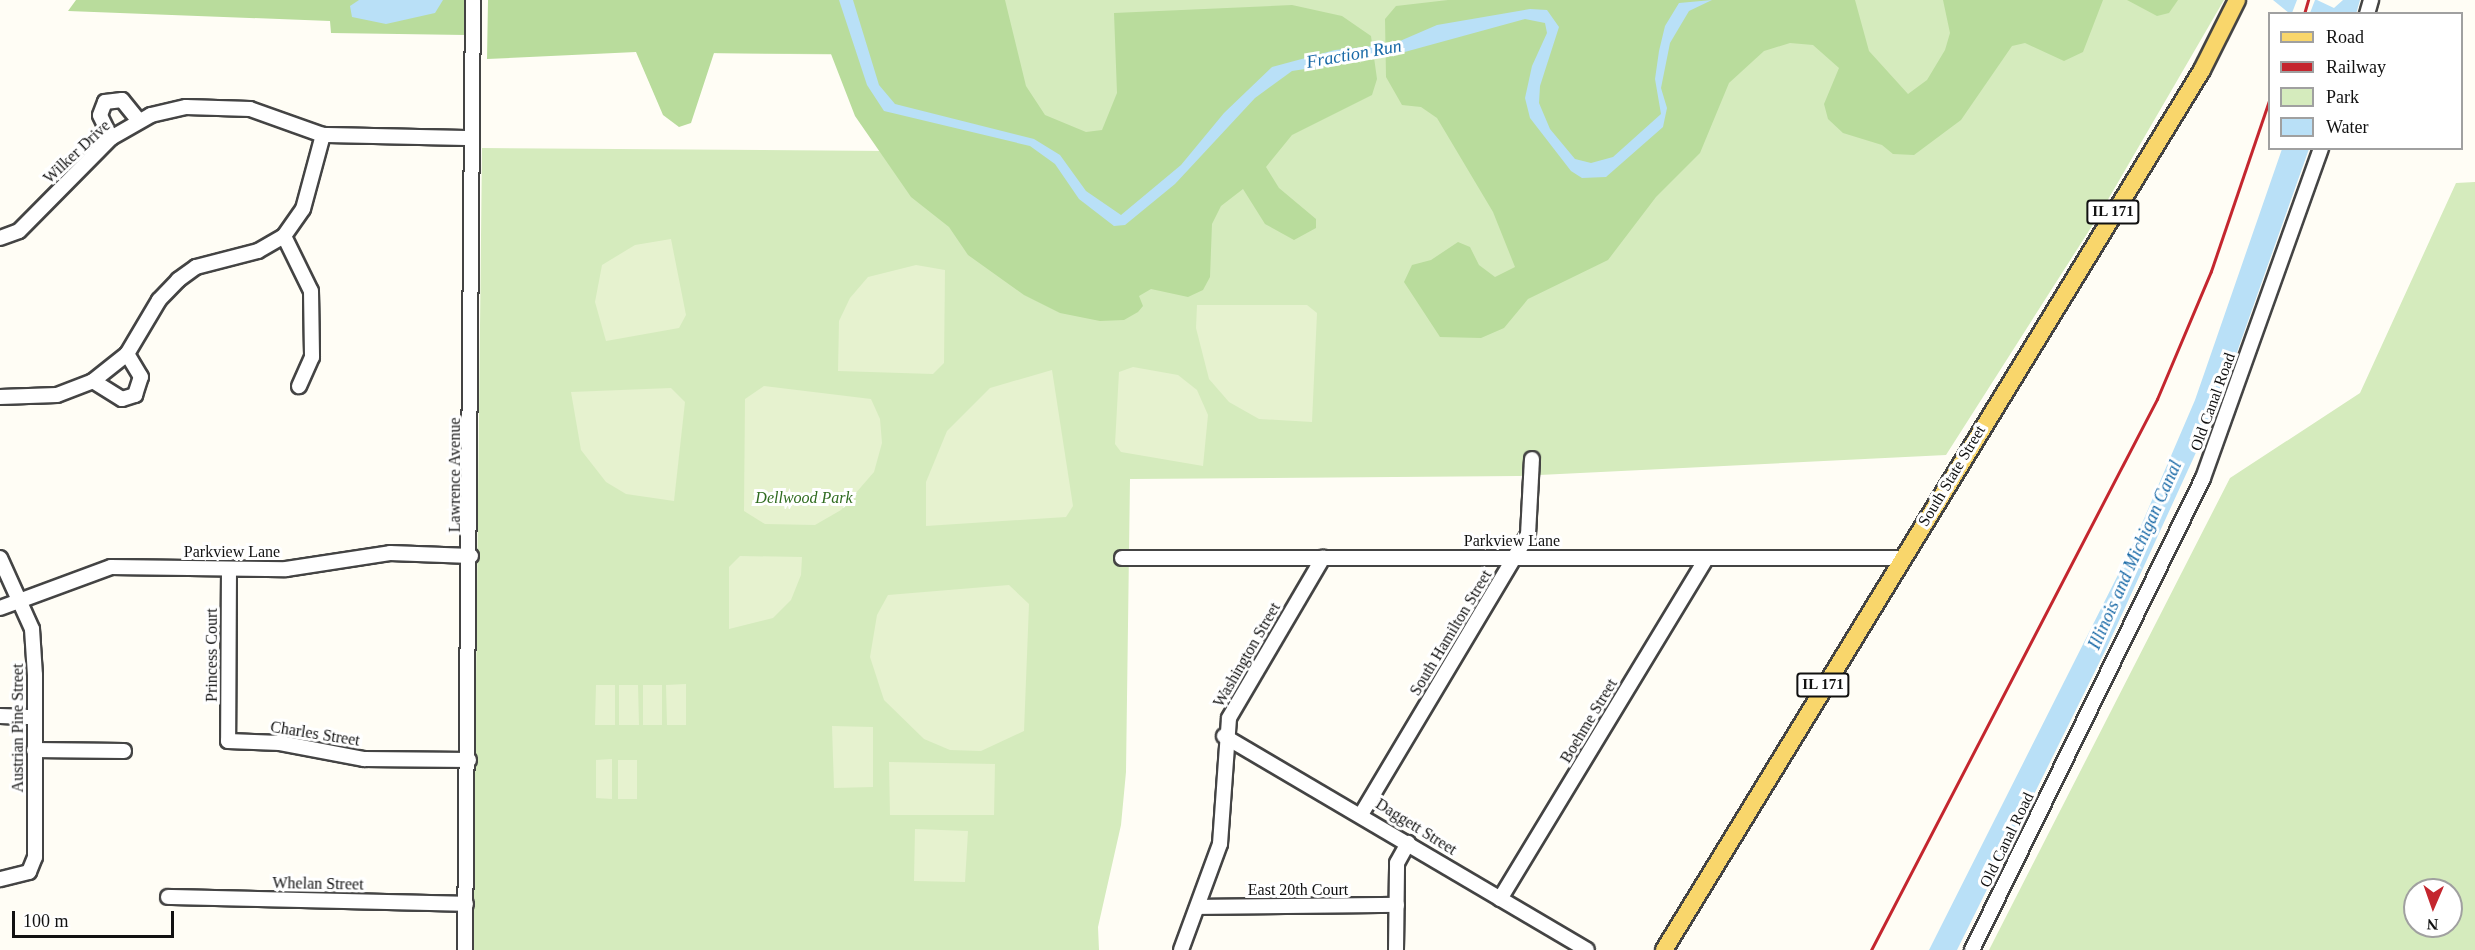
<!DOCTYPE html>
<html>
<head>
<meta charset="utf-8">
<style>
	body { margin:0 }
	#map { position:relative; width:2475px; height:950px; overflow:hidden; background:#fffdf5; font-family:Georgia,serif }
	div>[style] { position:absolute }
	.green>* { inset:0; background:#d5ebbd }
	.forest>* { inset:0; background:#b9dc9c }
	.pitch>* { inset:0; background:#e6f2cf }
	.water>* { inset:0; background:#b9e0f7 }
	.pier>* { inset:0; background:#fffdf5 }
	.roads { filter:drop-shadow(2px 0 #444) drop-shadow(-2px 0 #444) drop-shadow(0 2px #444) drop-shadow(0 -2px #444) }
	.minor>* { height:14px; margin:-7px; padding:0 7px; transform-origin:7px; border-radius:7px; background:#fff }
	.major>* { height:16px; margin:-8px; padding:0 8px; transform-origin:8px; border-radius:8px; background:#f9d66b }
	.rail>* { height:3px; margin:-1.5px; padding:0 1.5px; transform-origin:1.5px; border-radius:1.5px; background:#c4262e }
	span { translate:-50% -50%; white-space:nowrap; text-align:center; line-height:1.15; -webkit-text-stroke:6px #fff; paint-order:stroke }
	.shield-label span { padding:2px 4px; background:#fff; border:2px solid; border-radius:4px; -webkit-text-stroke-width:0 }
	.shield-label { font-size:15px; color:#111; font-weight:700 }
	.street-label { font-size:16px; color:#111 }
	.park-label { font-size:16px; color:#2f6b1f; font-style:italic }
	.water-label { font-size:18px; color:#1768a6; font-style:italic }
	.legend { position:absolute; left:2268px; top:12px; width:195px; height:138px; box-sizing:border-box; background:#fff; border:2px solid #a0a0a0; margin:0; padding:8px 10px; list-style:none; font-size:18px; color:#111 }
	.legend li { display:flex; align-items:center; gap:12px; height:30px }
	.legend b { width:30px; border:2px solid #a0a0a0 }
	.north { position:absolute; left:2403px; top:878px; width:60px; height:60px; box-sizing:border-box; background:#fff; border:2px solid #a0a0a0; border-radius:50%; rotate:182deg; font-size:16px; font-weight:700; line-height:24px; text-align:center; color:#111 }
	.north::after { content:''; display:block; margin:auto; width:21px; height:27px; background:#c4262e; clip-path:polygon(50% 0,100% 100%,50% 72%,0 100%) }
	.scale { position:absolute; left:12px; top:911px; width:162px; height:27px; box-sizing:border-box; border:3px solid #111; border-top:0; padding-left:8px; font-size:18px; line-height:21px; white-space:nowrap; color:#111; -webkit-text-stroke:4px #fff; paint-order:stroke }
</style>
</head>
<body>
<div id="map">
	<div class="green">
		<i style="clip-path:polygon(697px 0,2224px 0,2099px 215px,1946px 455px,1519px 476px,1130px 479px,1126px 772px,1121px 825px,1098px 927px,1099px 950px,473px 950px,482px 148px,890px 151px,892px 55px,696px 53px)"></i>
		<i style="clip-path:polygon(evenodd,2475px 182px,2475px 950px,1989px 950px,2230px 478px,2360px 393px,2456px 183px,2475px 182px,2415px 890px,2451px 890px,2451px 926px,2415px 926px,2415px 890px)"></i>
	</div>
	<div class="forest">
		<i style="clip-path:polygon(76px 0,465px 0,466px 35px,331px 33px,330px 21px,68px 11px)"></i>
		<i style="clip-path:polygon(488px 0,1005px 0,1026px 86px,1045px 115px,1086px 132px,1102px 130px,1117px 93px,1114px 13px,1292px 5px,1342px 16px,1371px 36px,1377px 79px,1372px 95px,1292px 135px,1266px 167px,1279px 188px,1316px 219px,1316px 228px,1294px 240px,1265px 224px,1243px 189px,1221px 206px,1212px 224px,1210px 277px,1203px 290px,1188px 297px,1151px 289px,1139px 296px,1143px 306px,1138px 312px,1124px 320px,1100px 321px,1060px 313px,1024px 295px,968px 255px,949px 227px,911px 197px,855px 116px,831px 54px,714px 53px,691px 123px,679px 127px,663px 115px,636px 52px,487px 59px)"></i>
		<i style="clip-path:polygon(1448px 0,1855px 0,1869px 51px,1908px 94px,1927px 80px,1945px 50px,1950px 33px,1943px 0,2103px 0,2083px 52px,2064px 61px,2025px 43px,2012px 46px,1961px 120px,1914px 155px,1893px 154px,1882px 145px,1843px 133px,1828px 119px,1824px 104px,1839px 68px,1813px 45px,1790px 43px,1764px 51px,1729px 83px,1700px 153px,1656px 197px,1608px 260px,1528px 299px,1504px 328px,1481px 338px,1440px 337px,1404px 282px,1412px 265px,1431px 260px,1458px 242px,1470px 247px,1479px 265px,1495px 277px,1515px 267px,1493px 212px,1437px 118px,1421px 107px,1402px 105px,1386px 77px,1385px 19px,1396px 6px)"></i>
		<i style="clip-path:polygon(2127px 0,2178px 0,2169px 13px,2157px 16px)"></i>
	</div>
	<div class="pitch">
		<i style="clip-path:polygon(671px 239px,686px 315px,679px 328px,606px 341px,595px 302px,602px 265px,635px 245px)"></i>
		<i style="clip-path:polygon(916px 265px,945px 270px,944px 363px,933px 374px,838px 371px,839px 321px,850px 298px,868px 277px)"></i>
		<i style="clip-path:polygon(1197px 305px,1307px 305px,1317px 313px,1312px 422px,1259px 419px,1229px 402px,1209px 379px,1196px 328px)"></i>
		<i style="clip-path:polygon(1133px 367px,1178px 375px,1197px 390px,1208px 415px,1203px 466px,1121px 452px,1115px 444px,1119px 372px)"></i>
		<i style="clip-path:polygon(1052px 370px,1073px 506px,1066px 517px,926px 526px,926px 482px,947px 431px,990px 388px)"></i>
		<i style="clip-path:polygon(764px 386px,871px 399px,880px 419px,882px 443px,874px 472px,841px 510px,815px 525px,765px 524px,744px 511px,745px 399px)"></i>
		<i style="clip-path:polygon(671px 388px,685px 402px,674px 501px,626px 494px,606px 482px,581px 450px,571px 392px)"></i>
		<i style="clip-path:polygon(740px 556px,802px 557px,801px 575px,791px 600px,773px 618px,729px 629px,729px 567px)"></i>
		<i style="clip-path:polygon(1009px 585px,1029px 604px,1024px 731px,981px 751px,950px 750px,924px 739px,884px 700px,870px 657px,877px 615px,888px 595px)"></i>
		<i style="clip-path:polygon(686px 684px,686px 725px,667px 725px,666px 685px)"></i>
		<i style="clip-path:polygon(596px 685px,615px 685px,615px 725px,595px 725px)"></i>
		<i style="clip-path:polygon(619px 685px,638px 685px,639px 725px,619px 725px)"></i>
		<i style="clip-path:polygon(643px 685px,662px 685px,662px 725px,643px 725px)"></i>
		<i style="clip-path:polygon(832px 726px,873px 727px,873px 787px,834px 788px)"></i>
		<i style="clip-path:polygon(612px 759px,612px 799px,596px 798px,596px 760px)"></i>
		<i style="clip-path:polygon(618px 760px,637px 760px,637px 799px,618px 799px)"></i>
		<i style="clip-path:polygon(889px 762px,995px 764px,994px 815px,890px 815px)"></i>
		<i style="clip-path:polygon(915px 829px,968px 831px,965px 882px,914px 881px)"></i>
	</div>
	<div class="water">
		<i style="clip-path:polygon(359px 0,443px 0,435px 13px,386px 24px,352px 17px,350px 6px)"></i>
		<i style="clip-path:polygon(839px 0,853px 0,879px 85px,895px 104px,1034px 139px,1060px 155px,1086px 191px,1121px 215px,1181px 165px,1224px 113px,1272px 67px,1335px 50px,1393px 44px,1437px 25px,1530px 9px,1547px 10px,1559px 27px,1540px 86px,1539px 103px,1550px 129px,1575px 159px,1591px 163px,1613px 157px,1661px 114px,1655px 79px,1659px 51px,1665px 26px,1679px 3px,1712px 0,1689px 11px,1670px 43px,1661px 88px,1667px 108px,1663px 127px,1606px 177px,1582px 178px,1571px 171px,1530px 118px,1525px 98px,1532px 66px,1547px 33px,1545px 23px,1525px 19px,1390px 56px,1292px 71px,1255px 98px,1175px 184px,1125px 225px,1114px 226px,1079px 199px,1055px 164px,1030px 146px,884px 111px,867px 85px)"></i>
		<i style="clip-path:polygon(2273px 0,2317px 0,2334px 8px,2343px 0,2360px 0,2356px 14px,2289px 13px)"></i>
		<i style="clip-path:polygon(2282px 149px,2309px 149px,2220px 400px,2107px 647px,1957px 950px,1929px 950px,2131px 549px,2195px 400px)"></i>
	</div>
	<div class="pier">
		<i style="clip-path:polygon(2297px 0,2315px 0,2310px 13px,2292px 13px)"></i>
	</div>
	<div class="roads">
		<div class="minor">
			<i style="left:2367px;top:14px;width:15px;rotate:-74deg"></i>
			<i style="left:111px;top:138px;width:25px;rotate:-116deg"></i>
			<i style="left:100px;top:115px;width:14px;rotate:-69deg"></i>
			<i style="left:105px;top:102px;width:17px;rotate:-7deg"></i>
			<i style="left:122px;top:100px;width:27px;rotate:51deg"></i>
			<i style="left:284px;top:236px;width:61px;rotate:63.9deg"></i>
			<i style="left:311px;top:291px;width:66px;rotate:89.1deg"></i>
			<i style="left:312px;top:357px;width:32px;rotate:114deg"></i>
			<i style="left:0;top:238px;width:20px;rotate:-20deg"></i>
			<i style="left:19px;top:231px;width:131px;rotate:-45.3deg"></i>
			<i style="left:111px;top:138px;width:46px;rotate:-29.9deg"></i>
			<i style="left:151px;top:115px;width:36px;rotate:-13deg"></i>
			<i style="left:186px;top:107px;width:64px;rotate:1.8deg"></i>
			<i style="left:250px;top:109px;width:77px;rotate:19.6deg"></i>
			<i style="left:323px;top:135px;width:147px;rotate:1.2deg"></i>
			<i style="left:93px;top:381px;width:34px;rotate:32deg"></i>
			<i style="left:122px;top:399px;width:14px;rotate:-17deg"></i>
			<i style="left:135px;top:395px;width:19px;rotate:-72deg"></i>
			<i style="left:141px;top:377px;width:27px;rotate:-121deg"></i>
			<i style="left:0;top:397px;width:57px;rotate:-2deg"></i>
			<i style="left:57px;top:395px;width:39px;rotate:-21deg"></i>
			<i style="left:93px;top:381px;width:43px;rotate:-38.5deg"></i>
			<i style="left:127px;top:354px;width:63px;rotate:-59.3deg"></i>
			<i style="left:159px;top:300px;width:28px;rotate:-46deg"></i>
			<i style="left:178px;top:280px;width:22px;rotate:-36deg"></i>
			<i style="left:196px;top:267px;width:64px;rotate:-14.5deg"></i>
			<i style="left:258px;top:251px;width:30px;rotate:-30deg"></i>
			<i style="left:284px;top:236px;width:33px;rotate:-55deg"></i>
			<i style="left:303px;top:209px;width:77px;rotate:-74.9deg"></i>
			<i style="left:0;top:558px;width:78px;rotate:65.7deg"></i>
			<i style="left:32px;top:629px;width:46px;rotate:86.3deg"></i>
			<i style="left:35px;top:675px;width:182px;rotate:90deg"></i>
			<i style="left:35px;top:857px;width:16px;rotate:112deg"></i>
			<i style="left:29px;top:872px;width:30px;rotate:166deg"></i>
			<i style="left:1122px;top:558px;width:780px"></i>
			<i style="left:229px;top:569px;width:172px;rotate:90.3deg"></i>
			<i style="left:228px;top:741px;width:52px;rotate:2.2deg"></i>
			<i style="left:280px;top:743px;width:86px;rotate:10.8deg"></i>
			<i style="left:364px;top:759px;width:105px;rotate:0.5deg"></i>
			<i style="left:0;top:608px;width:118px;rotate:-20.3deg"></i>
			<i style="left:111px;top:567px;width:175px;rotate:0.7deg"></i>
			<i style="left:286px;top:569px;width:105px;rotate:-8.7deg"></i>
			<i style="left:390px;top:553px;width:81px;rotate:2.1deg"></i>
			<i style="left:0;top:716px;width:35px;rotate:2deg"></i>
			<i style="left:1224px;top:736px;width:421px;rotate:30.5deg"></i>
			<i style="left:34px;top:750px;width:90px;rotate:0.6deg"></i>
			<i style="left:1362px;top:813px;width:324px;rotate:-59.2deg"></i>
			<i style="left:1528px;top:535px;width:76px;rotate:-87deg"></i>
			<i style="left:168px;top:897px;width:298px;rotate:1.3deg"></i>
			<i style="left:1500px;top:899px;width:398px;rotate:-58.8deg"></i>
			<i style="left:1198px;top:907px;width:199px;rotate:-0.6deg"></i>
			<i style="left:465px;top:950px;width:950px;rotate:-89.52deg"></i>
			<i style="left:1181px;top:950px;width:113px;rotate:-69.8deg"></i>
			<i style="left:1220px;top:844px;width:126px;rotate:-85.9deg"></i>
			<i style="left:1229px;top:718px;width:186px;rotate:-59.6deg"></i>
			<i style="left:1396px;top:950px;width:87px;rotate:-89.3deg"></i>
			<i style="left:1397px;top:863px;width:23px;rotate:-61deg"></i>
			<i style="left:1972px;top:950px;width:525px;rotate:-63.92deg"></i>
			<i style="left:2203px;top:478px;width:350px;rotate:-70.3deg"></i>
		</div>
		<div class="major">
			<i style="left:1664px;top:950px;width:1031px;rotate:-58.56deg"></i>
			<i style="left:2202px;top:70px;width:78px;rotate:-63.4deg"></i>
		</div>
	</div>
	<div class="rail">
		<i style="left:2304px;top:14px;width:15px;rotate:-74deg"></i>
		<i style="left:1871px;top:950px;width:621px;rotate:-62.57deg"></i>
		<i style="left:2157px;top:399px;width:139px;rotate:-67.1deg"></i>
		<i style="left:2211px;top:271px;width:183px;rotate:-71.2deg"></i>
	</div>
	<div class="shield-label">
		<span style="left:2113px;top:212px">IL 171</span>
		<span style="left:1823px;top:685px">IL 171</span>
	</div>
	<div class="street-label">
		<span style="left:77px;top:152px;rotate:-43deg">Wilker Drive</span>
		<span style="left:2213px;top:402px;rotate:-70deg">Old Canal Road</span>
		<span style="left:455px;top:475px;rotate:-90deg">Lawrence Avenue</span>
		<span style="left:1952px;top:476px;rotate:-59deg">South State Street</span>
		<span style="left:1512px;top:541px">Parkview Lane</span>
		<span style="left:232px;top:552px">Parkview Lane</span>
		<span style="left:1451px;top:633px;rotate:-59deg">South Hamilton Street</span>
		<span style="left:212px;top:655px;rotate:-90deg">Princess Court</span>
		<span style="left:1247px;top:655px;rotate:-60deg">Washington Street</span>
		<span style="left:1589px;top:721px;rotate:-59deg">Boehme Street</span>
		<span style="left:18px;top:728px;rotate:-90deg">Austrian Pine Street</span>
		<span style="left:315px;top:734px;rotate:9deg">Charles Street</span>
		<span style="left:1416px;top:827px;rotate:32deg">Daggett Street</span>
		<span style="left:2007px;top:840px;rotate:-64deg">Old Canal Road</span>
		<span style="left:318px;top:884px;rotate:1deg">Whelan Street</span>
		<span style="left:1298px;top:890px">East 20th Court</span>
	</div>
	<div class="park-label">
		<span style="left:804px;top:498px">Dellwood Park</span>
	</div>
	<div class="water-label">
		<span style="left:1354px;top:54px;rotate:-10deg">Fraction Run</span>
		<span style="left:2135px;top:555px;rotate:-66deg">Illinois and Michigan Canal</span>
	</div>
	<ul class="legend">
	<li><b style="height:8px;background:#f9d66b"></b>Road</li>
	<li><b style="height:8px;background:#c4262e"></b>Railway</li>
	<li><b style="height:16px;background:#d5ebbd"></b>Park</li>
	<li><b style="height:16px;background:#b9e0f7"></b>Water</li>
	</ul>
	<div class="north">N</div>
	<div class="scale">100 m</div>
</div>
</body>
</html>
